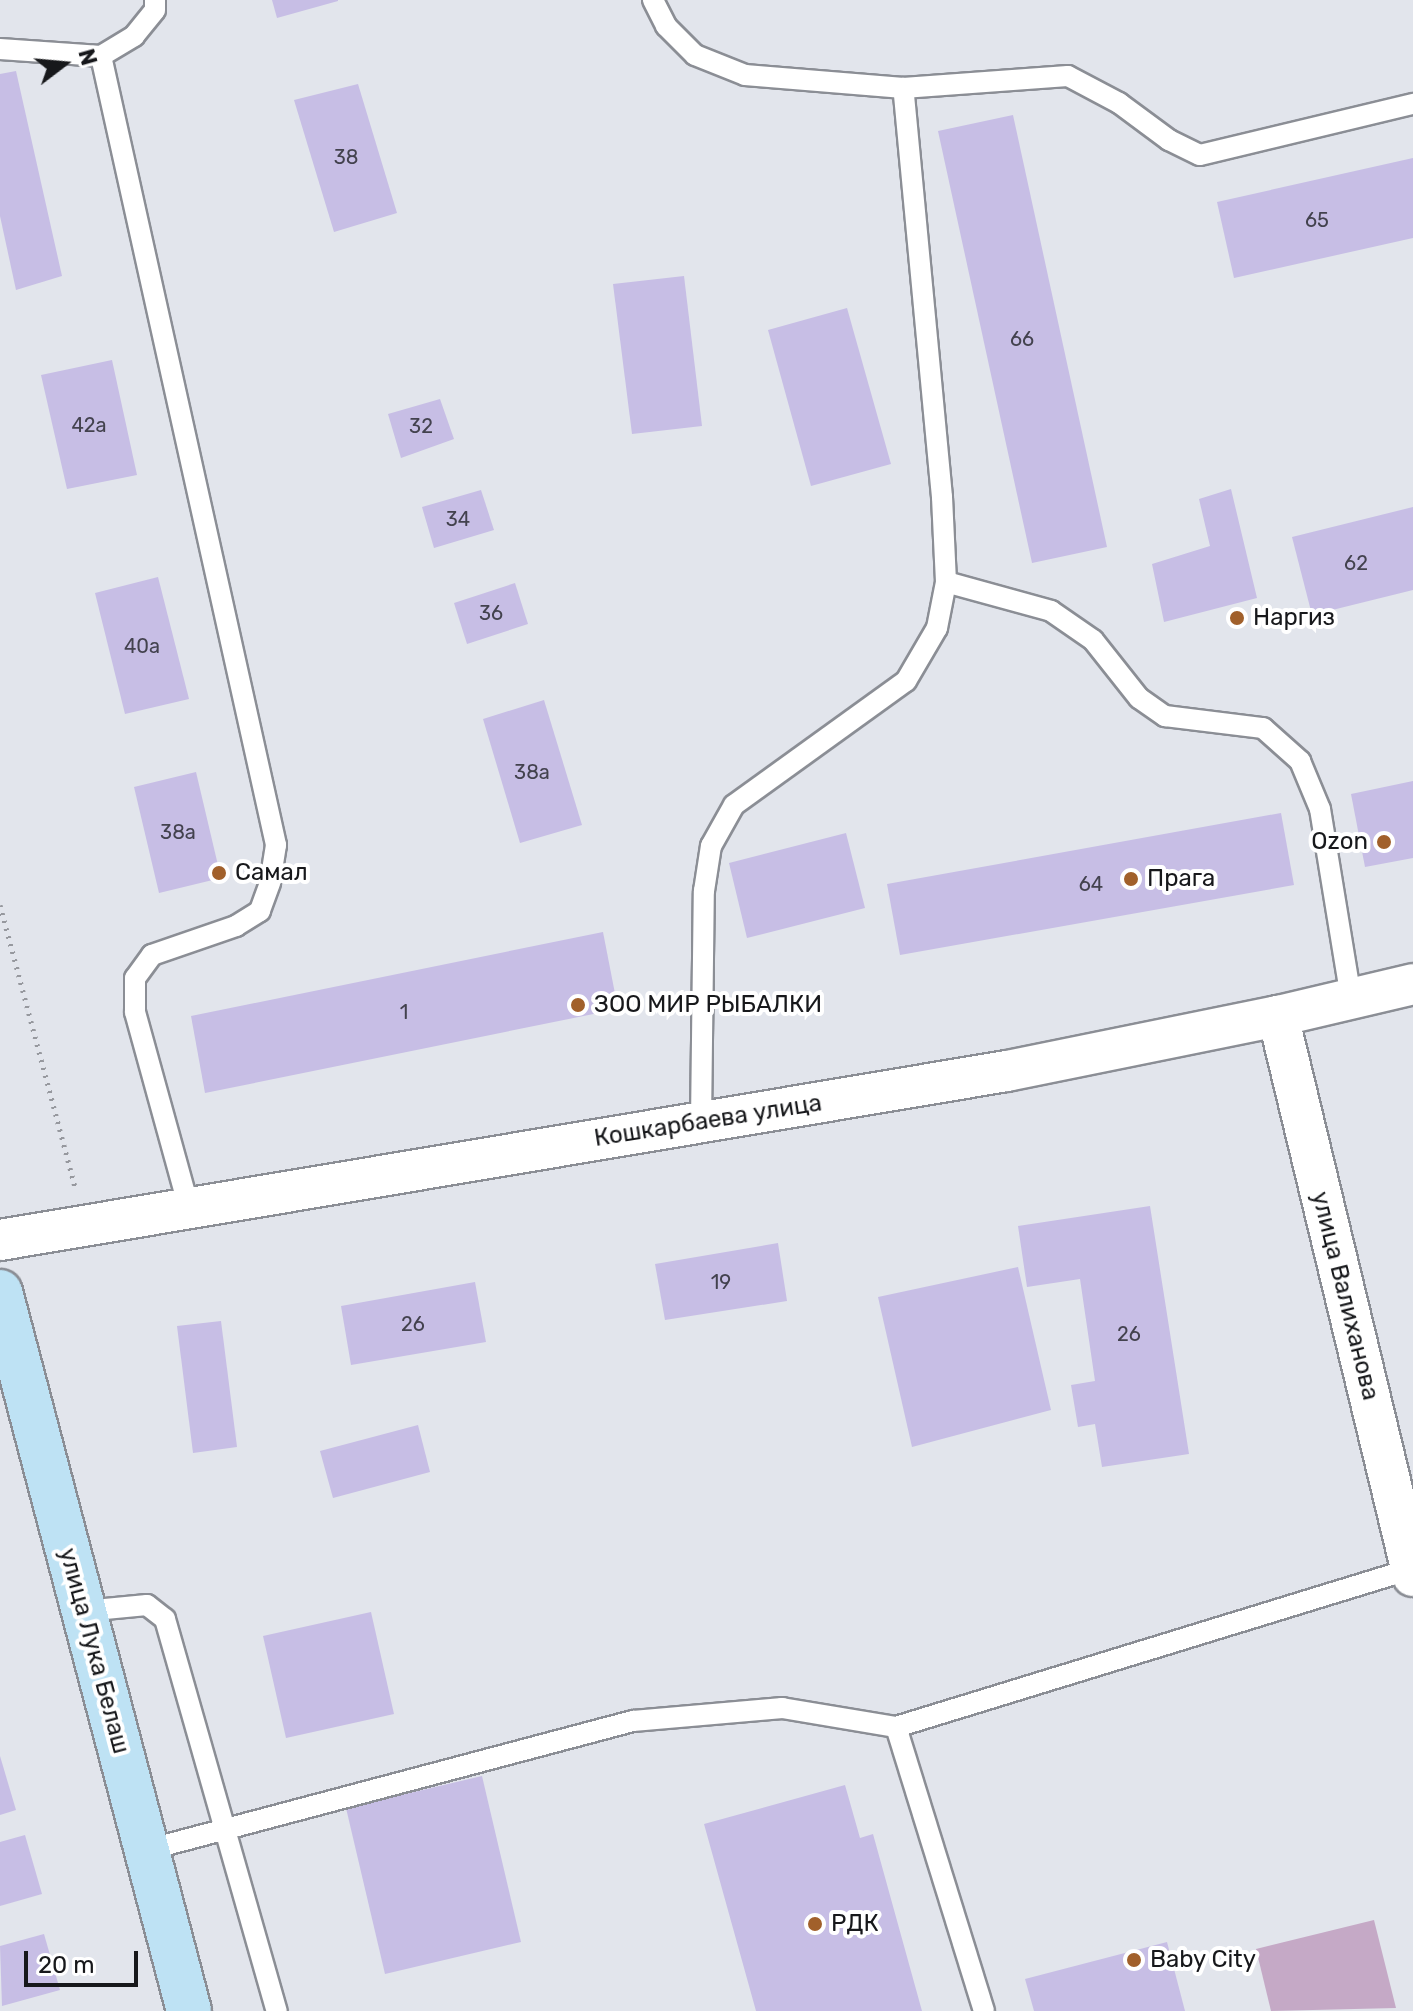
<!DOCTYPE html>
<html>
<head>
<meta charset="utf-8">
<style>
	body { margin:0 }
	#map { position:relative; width:1413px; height:2011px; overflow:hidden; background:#e2e5ec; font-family:Rubik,sans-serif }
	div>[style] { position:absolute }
	.green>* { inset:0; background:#c5a9c6 }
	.building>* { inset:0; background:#c7bee5 }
	.path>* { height:5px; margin-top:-2.5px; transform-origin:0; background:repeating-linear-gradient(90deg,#96989e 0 2px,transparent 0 8px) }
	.roads { filter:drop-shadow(2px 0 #8b8e95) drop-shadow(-2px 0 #8b8e95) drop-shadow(0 2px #8b8e95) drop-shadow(0 -2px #8b8e95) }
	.lane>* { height:20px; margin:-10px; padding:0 10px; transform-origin:10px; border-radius:10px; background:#fff }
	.street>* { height:40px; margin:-20px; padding:0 20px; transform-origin:20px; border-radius:20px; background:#fff }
	.secondary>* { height:44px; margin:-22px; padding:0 22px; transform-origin:22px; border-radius:22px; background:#bee2f4 }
	.dots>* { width:22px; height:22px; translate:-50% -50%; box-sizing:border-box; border:4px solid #fff; border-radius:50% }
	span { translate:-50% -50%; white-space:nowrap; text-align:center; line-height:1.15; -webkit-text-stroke:8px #fff; paint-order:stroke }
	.number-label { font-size:20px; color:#43424e }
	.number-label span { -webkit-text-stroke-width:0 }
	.poi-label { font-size:24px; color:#17181b }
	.left { translate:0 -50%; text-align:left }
	.right { translate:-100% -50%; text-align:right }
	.street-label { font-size:24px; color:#17181b }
	.north { position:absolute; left:24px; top:24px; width:80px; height:80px; -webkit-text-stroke:6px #fff; paint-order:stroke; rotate:74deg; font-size:22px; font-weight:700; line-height:32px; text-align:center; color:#17181b }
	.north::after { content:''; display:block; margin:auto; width:28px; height:36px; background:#17181b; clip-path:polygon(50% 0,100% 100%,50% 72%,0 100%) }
	.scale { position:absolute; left:24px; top:1951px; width:114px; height:36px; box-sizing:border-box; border:4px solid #17181b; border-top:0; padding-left:10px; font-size:24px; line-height:28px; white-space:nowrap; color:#17181b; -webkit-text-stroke:6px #fff; paint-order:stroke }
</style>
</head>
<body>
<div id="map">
	<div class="green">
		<i style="clip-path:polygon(1374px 1920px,1396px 2008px,1271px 2011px,1256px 1949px)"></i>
	</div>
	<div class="building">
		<i style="clip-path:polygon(272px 0,338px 0,338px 1px,277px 18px)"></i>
		<i style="clip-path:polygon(16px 71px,62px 276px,16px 290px,0 216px,0 74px)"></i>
		<i style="clip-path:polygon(358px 84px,397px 213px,334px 232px,294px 100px)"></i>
		<i style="clip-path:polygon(1013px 115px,1107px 547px,1032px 563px,938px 131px)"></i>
		<i style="clip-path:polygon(1413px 158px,1413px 238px,1234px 278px,1217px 202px)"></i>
		<i style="clip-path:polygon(684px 276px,702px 426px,632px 434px,613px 284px)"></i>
		<i style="clip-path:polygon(847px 308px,891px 464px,811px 486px,768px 330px)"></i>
		<i style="clip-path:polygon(112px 360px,137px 475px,67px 489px,41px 375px)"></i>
		<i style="clip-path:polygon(440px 399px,454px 439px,401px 458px,388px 414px)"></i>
		<i style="clip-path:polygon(1231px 489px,1257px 598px,1164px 622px,1152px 564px,1210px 546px,1199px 499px)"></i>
		<i style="clip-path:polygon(481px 490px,494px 530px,434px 548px,422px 507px)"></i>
		<i style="clip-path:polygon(1413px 507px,1413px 590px,1312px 615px,1292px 537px)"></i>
		<i style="clip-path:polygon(158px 577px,189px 699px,125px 714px,95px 593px)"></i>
		<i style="clip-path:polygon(515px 583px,528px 624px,467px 644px,454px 603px)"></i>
		<i style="clip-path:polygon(544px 700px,582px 825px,520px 843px,483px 719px)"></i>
		<i style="clip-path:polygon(196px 772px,221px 878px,159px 893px,134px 787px)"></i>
		<i style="clip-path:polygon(1413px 781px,1413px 858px,1365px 867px,1351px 794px)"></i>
		<i style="clip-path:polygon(1281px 813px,1294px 885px,900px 955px,887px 884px)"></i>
		<i style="clip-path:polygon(846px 833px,865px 908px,747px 938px,729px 863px)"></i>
		<i style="clip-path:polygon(603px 932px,618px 1009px,205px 1093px,191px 1016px)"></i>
		<i style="clip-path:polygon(1150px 1206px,1189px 1454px,1102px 1467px,1095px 1424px,1078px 1427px,1071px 1385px,1095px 1381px,1080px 1279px,1027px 1287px,1018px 1226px)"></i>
		<i style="clip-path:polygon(778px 1243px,787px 1301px,665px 1320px,655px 1264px)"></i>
		<i style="clip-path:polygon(1018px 1267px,1051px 1410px,912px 1447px,878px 1297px)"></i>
		<i style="clip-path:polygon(475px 1282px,486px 1342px,351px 1365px,341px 1306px)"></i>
		<i style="clip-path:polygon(221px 1321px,237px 1447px,193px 1453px,177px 1326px)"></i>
		<i style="clip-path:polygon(418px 1425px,430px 1472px,333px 1498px,320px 1451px)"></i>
		<i style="clip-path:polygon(371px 1612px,394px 1714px,286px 1738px,263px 1636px)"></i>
		<i style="clip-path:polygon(0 1756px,16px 1810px,0 1815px)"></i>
		<i style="clip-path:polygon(482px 1776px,521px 1942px,385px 1974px,346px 1808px)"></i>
		<i style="clip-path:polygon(845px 1785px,860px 1838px,873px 1834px,922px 2011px,756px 2011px,704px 1824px)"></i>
		<i style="clip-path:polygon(25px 1835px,42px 1894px,0 1906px,0 1842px)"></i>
		<i style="clip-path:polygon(44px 1934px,60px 1990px,2px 2006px,0 1946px)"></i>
		<i style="clip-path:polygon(1167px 1942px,1185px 2011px,1034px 2011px,1025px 1979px)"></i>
	</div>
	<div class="path">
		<i style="left:0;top:905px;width:295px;rotate:75.1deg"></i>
	</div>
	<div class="roads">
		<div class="lane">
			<i style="left:653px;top:0;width:29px;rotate:63deg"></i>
			<i style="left:666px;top:26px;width:41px;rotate:45deg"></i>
			<i style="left:695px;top:55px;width:54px;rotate:21.8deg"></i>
			<i style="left:745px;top:75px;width:159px;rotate:4.7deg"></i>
			<i style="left:903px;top:88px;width:165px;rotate:-4.2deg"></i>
			<i style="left:1068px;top:76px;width:58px;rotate:27.9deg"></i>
			<i style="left:1119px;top:103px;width:62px;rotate:36.5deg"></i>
			<i style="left:1169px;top:140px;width:34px;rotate:26deg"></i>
			<i style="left:1200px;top:155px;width:219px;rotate:-13.5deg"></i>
			<i style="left:0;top:49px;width:101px;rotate:4deg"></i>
			<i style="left:101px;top:56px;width:39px;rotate:-31deg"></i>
			<i style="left:134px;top:36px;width:33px;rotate:-51deg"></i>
			<i style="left:155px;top:10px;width:10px;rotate:-90deg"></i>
			<i style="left:101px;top:56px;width:808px;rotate:77.49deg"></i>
			<i style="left:276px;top:845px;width:38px;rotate:99deg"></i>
			<i style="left:270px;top:883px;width:30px;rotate:110deg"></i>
			<i style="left:260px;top:911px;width:28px;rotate:148deg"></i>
			<i style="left:236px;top:926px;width:89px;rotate:161deg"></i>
			<i style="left:152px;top:955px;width:29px;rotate:126deg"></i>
			<i style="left:135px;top:978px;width:34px;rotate:90deg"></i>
			<i style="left:135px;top:1012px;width:203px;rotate:74.6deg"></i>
			<i style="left:946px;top:582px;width:109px;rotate:15.4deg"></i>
			<i style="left:1051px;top:611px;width:51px;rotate:34.6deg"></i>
			<i style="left:1093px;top:640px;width:74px;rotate:51.6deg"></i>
			<i style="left:1139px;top:698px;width:32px;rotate:35deg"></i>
			<i style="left:1165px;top:716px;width:99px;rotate:7deg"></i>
			<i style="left:1263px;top:728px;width:50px;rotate:41.7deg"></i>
			<i style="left:1300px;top:761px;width:52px;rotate:67.4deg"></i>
			<i style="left:1320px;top:809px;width:193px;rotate:80.7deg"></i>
			<i style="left:701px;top:1122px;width:231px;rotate:-89.3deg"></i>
			<i style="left:704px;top:891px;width:46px;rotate:-81.2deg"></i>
			<i style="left:711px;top:846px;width:47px;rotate:-60.7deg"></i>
			<i style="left:734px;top:805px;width:212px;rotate:-35.8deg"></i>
			<i style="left:906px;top:681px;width:61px;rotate:-59.7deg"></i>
			<i style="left:937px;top:628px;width:47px;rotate:-78.9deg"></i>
			<i style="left:946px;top:582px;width:85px;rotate:-92.7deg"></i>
			<i style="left:942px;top:497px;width:411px;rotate:-95.4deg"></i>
			<i style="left:84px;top:1611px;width:63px;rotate:-5.4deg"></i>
			<i style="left:147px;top:1605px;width:23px;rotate:38deg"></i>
			<i style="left:165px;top:1619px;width:408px;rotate:74.1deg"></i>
			<i style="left:147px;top:1850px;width:503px;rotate:-14.87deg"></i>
			<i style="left:633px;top:1721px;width:150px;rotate:-5deg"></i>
			<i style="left:782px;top:1708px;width:116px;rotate:9.5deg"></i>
			<i style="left:984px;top:2011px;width:297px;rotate:-107.2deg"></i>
			<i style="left:896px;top:1727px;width:539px;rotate:-17.06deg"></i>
		</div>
		<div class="street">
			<i style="left:1278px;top:1016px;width:576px;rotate:76.45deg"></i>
			<i style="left:0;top:1240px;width:1021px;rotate:-9.53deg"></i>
			<i style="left:1007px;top:1071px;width:277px;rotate:-11.5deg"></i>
			<i style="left:1278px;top:1016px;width:139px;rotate:-13.3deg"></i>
		</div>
		<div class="secondary">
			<i style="left:0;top:1292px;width:743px;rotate:75.27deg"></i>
		</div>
	</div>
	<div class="dots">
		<i style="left:1237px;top:618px;background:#a1602b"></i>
		<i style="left:1384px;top:842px;background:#a1602b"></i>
		<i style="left:219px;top:873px;background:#a1602b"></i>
		<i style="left:1131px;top:879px;background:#a1602b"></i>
		<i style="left:578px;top:1005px;background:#a1602b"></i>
		<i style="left:815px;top:1924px;background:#a1602b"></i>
		<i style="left:1134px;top:1960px;background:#a1602b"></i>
	</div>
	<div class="number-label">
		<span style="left:346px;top:157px">38</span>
		<span style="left:1317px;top:220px">65</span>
		<span style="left:1022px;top:339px">66</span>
		<span style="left:89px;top:425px">42а</span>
		<span style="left:421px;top:426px">32</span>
		<span style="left:458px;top:519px">34</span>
		<span style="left:1356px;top:563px">62</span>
		<span style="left:491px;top:613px">36</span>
		<span style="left:142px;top:646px">40а</span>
		<span style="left:532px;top:772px">38а</span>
		<span style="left:178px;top:832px">38а</span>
		<span style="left:1091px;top:884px">64</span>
		<span style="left:404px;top:1012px">1</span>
		<span style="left:721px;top:1282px">19</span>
		<span style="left:413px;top:1324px">26</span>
		<span style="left:1129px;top:1334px">26</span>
	</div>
	<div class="poi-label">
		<span class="left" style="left:1253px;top:618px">Наргиз</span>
		<span class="right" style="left:1368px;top:842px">Ozon</span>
		<span class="left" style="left:235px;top:873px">Самал</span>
		<span class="left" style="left:1147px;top:879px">Прага</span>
		<span class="left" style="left:594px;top:1005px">ЗОО МИР РЫБАЛКИ</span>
		<span class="left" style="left:831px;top:1924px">РДК</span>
		<span class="left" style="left:1150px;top:1960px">Baby City</span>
	</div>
	<div class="street-label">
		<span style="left:708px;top:1121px;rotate:-9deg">Кошкарбаева улица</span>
		<span style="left:1345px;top:1296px;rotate:76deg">улица Валиханова</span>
		<span style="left:94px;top:1651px;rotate:75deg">улица Лука Белаш</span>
	</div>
	<div class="north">N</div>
	<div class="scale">20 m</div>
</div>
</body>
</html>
